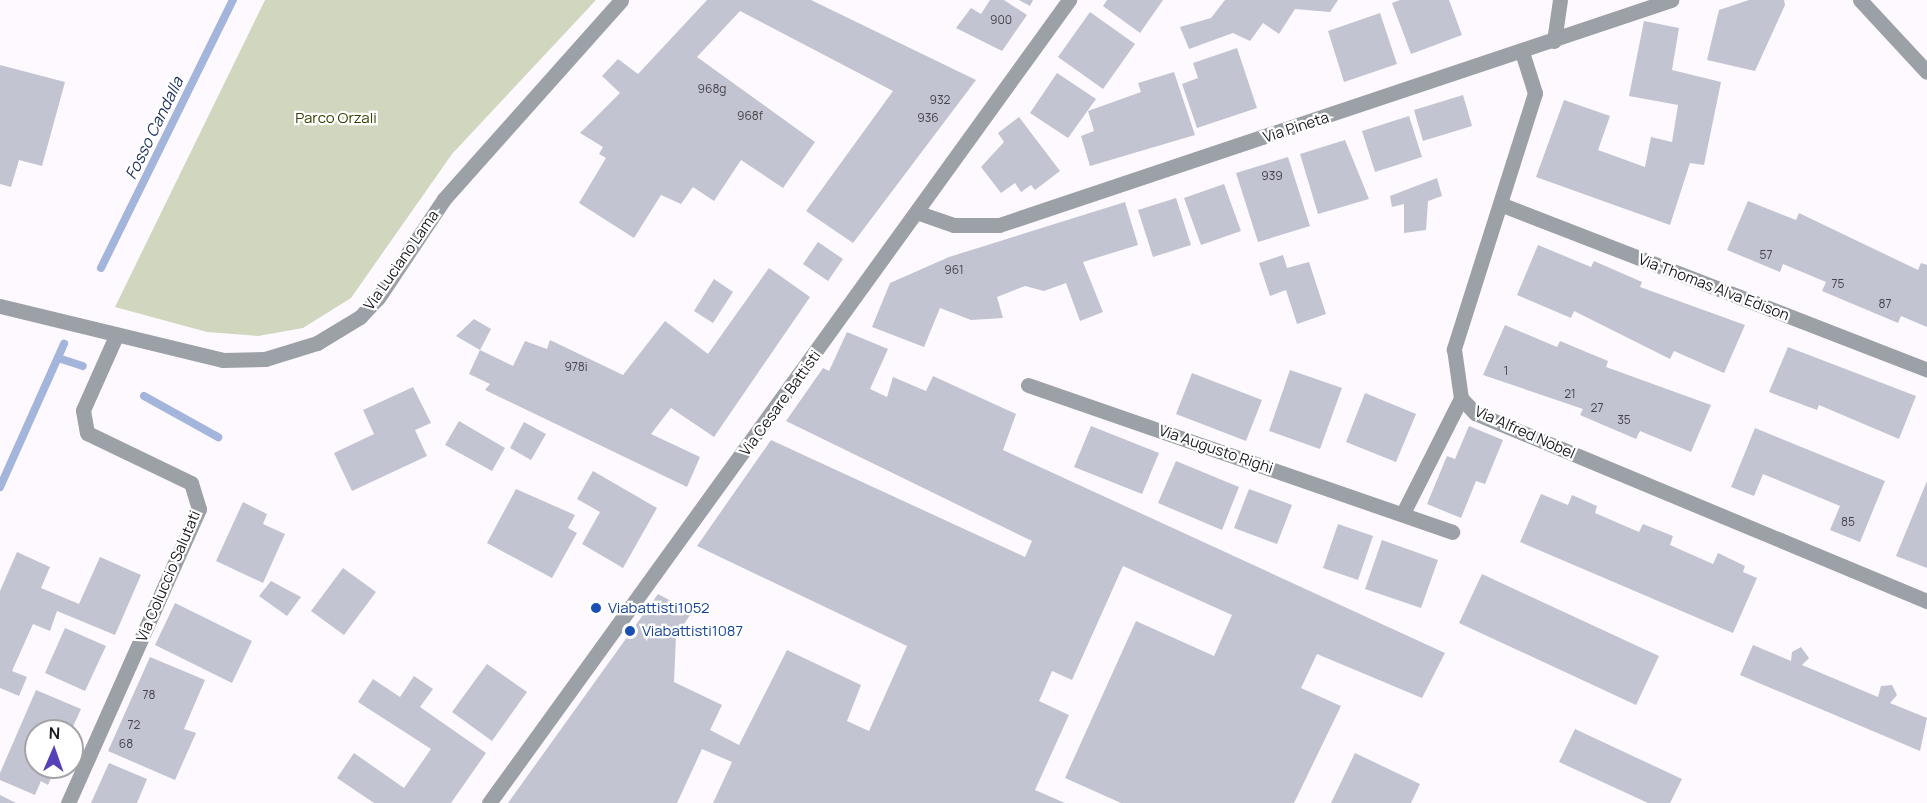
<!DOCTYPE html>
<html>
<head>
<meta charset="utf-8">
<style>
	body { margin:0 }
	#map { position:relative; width:1927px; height:803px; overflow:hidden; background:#fdf9ff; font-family:Manrope,sans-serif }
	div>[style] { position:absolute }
	.green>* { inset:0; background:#d0d7be }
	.stream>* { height:8px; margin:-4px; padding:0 4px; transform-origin:4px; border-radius:4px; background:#a3b5da }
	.building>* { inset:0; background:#c2c4d2 }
	.minor>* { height:15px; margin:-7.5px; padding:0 7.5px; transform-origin:7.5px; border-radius:7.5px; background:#9ba1a6 }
	.tertiary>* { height:15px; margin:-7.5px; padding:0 7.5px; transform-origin:7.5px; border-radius:7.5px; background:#9ba1a6 }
	.dots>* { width:16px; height:16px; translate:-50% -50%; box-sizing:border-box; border:3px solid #fff; border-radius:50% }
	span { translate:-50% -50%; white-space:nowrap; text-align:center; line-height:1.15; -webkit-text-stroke:4.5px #fff; paint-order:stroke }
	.number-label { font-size:12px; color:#46444b }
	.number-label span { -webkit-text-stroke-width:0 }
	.park-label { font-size:15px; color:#354100 }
	.street-label { font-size:15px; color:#1c191e }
	.transit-label { font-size:15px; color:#164399 }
	.left { translate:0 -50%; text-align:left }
	.water-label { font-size:16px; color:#1a2e5c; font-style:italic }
	.north { position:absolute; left:24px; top:719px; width:60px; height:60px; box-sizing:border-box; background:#fff; border:2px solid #a4a3a5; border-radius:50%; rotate:2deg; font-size:16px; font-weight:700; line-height:24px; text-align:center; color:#1c191e }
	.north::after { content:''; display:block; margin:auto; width:21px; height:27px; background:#5741b9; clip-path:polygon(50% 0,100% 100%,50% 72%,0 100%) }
</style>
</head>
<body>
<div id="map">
	<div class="green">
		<i style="clip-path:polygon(265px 0,596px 0,452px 154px,351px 298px,303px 328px,258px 336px,207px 332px,115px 307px)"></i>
	</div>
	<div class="stream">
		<i style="left:101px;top:268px;width:299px;rotate:-63.8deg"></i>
		<i style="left:58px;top:358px;width:26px;rotate:18deg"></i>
		<i style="left:144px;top:396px;width:85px;rotate:29deg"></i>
		<i style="left:0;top:487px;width:157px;rotate:-65.9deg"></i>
	</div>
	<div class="building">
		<i style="clip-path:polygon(707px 0,811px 0,976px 80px,853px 243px,806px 211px,893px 91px,740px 11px,697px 57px,815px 142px,783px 188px,741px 160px,714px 201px,693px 187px,681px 204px,661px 195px,634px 238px,579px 203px,606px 158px,599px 154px,603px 147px,580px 133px,620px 93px,602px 76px,618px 59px,638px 74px)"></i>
		<i style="clip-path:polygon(990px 0,1004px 0,1027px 15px,1002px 51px,956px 28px,971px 8px,981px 14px)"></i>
		<i style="clip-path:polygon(1019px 0,1033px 0,1030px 6px)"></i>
		<i style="clip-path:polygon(1107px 0,1163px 0,1140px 33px,1103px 6px)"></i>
		<i style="clip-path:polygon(1225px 0,1338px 0,1330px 12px,1295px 9px,1279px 34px,1263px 23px,1250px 41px,1233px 33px,1189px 49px,1180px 27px,1211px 18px)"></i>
		<i style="clip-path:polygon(1400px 0,1449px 0,1462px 35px,1411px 54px,1392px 3px)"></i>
		<i style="clip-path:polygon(1749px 0,1784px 0,1785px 5px,1755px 71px,1707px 60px,1719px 10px)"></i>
		<i style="clip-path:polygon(1090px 12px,1135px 44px,1103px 89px,1058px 57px)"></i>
		<i style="clip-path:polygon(1380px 13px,1397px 64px,1344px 82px,1328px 31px)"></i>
		<i style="clip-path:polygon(1644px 21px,1679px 28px,1672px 70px,1721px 82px,1704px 165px,1690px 163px,1670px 225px,1536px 177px,1564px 100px,1610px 116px,1598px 150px,1645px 167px,1651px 137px,1672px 142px,1678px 105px,1629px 96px)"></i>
		<i style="clip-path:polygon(1237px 48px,1257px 108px,1197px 128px,1182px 84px,1198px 78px,1193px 63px)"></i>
		<i style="clip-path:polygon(0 65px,65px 82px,42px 166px,19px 160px,11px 187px,0 184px)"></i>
		<i style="clip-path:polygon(1174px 72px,1195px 135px,1090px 166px,1081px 136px,1094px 131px,1088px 111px,1141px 92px,1138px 83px)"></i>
		<i style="clip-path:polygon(1057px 73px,1096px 99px,1068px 138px,1030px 113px)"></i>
		<i style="clip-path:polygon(1463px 95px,1472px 126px,1423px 141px,1414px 110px)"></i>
		<i style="clip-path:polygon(1409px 116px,1422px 157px,1375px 172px,1362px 131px)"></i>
		<i style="clip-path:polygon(1019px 117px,1060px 171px,1035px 190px,1031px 185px,1021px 192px,1015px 183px,1001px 193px,981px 167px,1004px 142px,998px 133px)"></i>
		<i style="clip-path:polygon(1345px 140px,1369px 199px,1318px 214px,1300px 154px)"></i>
		<i style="clip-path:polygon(1288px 157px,1310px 226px,1258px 242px,1236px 173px)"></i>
		<i style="clip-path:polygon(1437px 178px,1442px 196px,1428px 201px,1426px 230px,1404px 233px,1404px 204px,1392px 207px,1390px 196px)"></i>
		<i style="clip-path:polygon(1224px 184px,1241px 231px,1201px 245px,1184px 198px)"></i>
		<i style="clip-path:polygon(1176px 198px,1191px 245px,1153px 257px,1138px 210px)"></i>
		<i style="clip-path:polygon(1748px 201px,1796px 220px,1799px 213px,1918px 270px,1921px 263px,1927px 265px,1927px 327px,1901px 316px,1898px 323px,1822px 291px,1826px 282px,1783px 264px,1780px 272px,1727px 250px)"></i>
		<i style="clip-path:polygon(1125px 202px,1138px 245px,1083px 262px,1103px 312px,1080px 321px,1066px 283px,1044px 291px,1025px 286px,997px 297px,1003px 318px,971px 320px,940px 308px,924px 347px,872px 327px,890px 283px,949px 257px)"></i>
		<i style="clip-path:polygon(818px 242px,843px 259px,828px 281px,803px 264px)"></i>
		<i style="clip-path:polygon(1538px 245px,1591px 267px,1594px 261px,1642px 282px,1640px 287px,1745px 325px,1724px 373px,1674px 351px,1670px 359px,1574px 311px,1571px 318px,1517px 295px)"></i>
		<i style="clip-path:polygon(1283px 255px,1287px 268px,1309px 262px,1326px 314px,1297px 324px,1286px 290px,1270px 296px,1259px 263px)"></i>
		<i style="clip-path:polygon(769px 268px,810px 297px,714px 437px,671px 408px,651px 434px,700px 457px,687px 487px,485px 390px,490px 384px,469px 374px,480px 350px,513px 366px,525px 341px,547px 349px,550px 340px,623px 375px,665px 321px,708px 354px)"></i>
		<i style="clip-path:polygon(714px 279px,733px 292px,713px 323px,694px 311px)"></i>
		<i style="clip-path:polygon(474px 319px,491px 329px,480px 350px,456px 336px)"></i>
		<i style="clip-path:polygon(1505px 325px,1557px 347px,1560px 341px,1608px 361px,1606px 367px,1711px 405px,1691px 452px,1640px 431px,1636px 439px,1580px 415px,1583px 409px,1483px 375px)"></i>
		<i style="clip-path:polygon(847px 332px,888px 349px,870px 389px,887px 397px,893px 377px,926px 391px,933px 376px,1016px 414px,1003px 450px,1445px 653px,1422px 698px,1317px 654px,1301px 688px,1341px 706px,1294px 803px,1121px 803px,1065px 778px,1136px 621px,1214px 656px,1232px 615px,1123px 566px,1072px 680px,1052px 671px,1039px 701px,1069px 715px,1035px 790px,1065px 803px,713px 803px,732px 762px,702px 749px,677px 803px,508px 803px,658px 594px,692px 612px,676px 636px,674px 682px,722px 705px,710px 730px,739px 745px,787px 650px,861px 685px,847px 721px,869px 731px,907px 646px,697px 546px,771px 440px,1025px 557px,1032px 541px,786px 421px,823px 368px,829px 371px)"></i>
		<i style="clip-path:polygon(1788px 347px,1916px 396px,1899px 439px,1819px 405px,1817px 410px,1769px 392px)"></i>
		<i style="clip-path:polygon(1290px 370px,1342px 388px,1320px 449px,1269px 431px)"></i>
		<i style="clip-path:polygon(1192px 373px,1262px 400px,1246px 441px,1176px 414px)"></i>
		<i style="clip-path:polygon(413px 387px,431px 423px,415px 430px,427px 456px,352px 491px,334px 453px,374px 434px,363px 410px)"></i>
		<i style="clip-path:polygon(1365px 393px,1416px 414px,1396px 462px,1346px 442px)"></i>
		<i style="clip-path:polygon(459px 421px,505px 448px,492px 471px,445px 445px)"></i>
		<i style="clip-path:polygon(524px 422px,546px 434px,531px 460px,510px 448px)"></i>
		<i style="clip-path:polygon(1091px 426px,1159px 453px,1142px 494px,1074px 467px)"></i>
		<i style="clip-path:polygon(1469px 426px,1503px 440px,1485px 484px,1476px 481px,1461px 518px,1427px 504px,1447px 456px,1455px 459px)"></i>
		<i style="clip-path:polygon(1755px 428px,1885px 481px,1860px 542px,1830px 530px,1840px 506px,1763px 474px,1754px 496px,1731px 487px)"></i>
		<i style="clip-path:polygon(1176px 461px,1239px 487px,1222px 530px,1158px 503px)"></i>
		<i style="clip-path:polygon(593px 471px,657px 508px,623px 568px,582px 544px,600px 512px,577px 499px)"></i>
		<i style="clip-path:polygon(1927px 481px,1927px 568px,1896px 556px)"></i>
		<i style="clip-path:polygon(516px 489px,575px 515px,568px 528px,577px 533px,552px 578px,487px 543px)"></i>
		<i style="clip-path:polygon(1249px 489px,1292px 505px,1277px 544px,1234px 528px)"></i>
		<i style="clip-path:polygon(1541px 494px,1568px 505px,1572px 495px,1597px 506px,1595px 513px,1639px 532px,1643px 524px,1673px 536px,1670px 545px,1713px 564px,1718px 553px,1745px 566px,1743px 572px,1757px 578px,1733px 633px,1520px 542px)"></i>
		<i style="clip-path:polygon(243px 502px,267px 514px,263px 524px,285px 534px,263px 583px,216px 561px)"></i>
		<i style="clip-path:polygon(1338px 524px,1373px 536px,1358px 580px,1323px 568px)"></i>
		<i style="clip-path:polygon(1382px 540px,1438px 560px,1421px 608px,1365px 589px)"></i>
		<i style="clip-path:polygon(17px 552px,50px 567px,41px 588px,79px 604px,100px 557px,141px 575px,115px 635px,57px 611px,50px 631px,33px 624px,12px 671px,27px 677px,19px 696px,0 688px,0 591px)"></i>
		<i style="clip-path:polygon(343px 568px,376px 592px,344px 635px,311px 611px)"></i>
		<i style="clip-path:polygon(1482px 574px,1659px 656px,1636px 705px,1459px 623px)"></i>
		<i style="clip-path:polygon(271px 581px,301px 597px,287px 616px,259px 596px)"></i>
		<i style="clip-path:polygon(175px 603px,252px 641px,232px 683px,155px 645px)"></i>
		<i style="clip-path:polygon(65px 628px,106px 646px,85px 691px,45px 673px)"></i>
		<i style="clip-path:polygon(1753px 645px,1791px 661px,1792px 652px,1801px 647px,1809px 658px,1802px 665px,1878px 697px,1881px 686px,1892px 685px,1897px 695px,1890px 703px,1927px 718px,1920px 751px,1740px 675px)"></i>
		<i style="clip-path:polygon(150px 657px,205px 680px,184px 729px,196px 733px,175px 780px,108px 751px)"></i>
		<i style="clip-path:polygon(487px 664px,527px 692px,492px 741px,452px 712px)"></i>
		<i style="clip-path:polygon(414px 676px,433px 689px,420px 707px,486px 753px,451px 803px,374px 803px,337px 778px,354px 753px,404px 788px,431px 749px,358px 702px,373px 679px,400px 697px)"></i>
		<i style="clip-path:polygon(36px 690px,81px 709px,71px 731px,36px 731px,36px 767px,56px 767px,48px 785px,41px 781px,35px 795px,0 780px,0 773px)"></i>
		<i style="clip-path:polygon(1575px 729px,1682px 779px,1670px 803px,1648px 803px,1559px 762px)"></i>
		<i style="clip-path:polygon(1355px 753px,1420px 784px,1411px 803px,1331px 803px)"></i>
		<i style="clip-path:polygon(109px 763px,147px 779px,137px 803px,91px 803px)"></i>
		<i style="clip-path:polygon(0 795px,16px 803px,0 803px)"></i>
	</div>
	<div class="minor">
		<i style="left:1860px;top:0;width:98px;rotate:47.1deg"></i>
		<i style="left:1554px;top:41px;width:41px;rotate:-81.7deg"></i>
		<i style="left:1522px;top:52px;width:43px;rotate:72.4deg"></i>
		<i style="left:1535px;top:93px;width:269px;rotate:107.6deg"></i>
		<i style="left:1454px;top:349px;width:49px;rotate:81.9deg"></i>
		<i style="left:1461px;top:398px;width:21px;rotate:47deg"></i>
		<i style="left:1475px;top:413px;width:490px;rotate:22.6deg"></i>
		<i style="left:1500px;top:204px;width:458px;rotate:21.2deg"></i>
		<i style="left:0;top:306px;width:229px;rotate:13.6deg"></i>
		<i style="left:223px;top:360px;width:42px;rotate:-1.4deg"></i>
		<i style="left:265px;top:359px;width:54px;rotate:-17.1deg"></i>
		<i style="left:317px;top:343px;width:50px;rotate:-31.2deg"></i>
		<i style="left:360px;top:317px;width:26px;rotate:-47deg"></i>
		<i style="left:378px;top:298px;width:119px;rotate:-56.3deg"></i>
		<i style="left:444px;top:199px;width:266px;rotate:-48.3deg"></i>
		<i style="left:1028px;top:385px;width:449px;rotate:19.1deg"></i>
		<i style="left:1403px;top:513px;width:129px;rotate:-63.2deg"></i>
		<i style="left:68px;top:803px;width:322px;rotate:-66deg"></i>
		<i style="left:199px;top:509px;width:27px;rotate:-107deg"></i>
		<i style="left:191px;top:483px;width:115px;rotate:-154.3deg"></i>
		<i style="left:87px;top:433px;width:23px;rotate:-100deg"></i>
		<i style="left:83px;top:410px;width:79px;rotate:-66deg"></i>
	</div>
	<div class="tertiary">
		<i style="left:919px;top:213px;width:37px;rotate:19deg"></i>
		<i style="left:954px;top:225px;width:45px"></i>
		<i style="left:999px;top:225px;width:709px;rotate:-18.51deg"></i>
		<i style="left:489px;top:803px;width:991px;rotate:-54.16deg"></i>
	</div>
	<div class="dots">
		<i style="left:596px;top:608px;background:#1a4fb4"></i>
		<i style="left:630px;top:631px;background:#1a4fb4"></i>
	</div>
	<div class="number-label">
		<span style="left:1001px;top:20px">900</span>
		<span style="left:712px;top:89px">968g</span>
		<span style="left:940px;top:100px">932</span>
		<span style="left:750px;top:116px">968f</span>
		<span style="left:928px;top:118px">936</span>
		<span style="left:1272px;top:176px">939</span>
		<span style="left:1766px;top:255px">57</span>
		<span style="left:954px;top:270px">961</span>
		<span style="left:1838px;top:284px">75</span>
		<span style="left:1885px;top:304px">87</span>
		<span style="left:576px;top:367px">978i</span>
		<span style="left:1506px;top:371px">1</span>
		<span style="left:1570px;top:394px">21</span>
		<span style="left:1597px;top:408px">27</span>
		<span style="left:1624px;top:420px">35</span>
		<span style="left:1848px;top:522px">85</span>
		<span style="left:149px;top:695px">78</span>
		<span style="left:134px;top:725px">72</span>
		<span style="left:126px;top:744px">68</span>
	</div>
	<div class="park-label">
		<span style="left:336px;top:118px">Parco Orzali</span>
	</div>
	<div class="street-label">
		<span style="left:1296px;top:127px;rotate:-18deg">Via Pineta</span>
		<span style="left:401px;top:260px;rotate:-55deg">Via Luciano Lama</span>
		<span style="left:1714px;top:287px;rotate:21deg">Via Thomas Alva Edison</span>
		<span style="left:780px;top:403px;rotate:-54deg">Via Cesare Battisti</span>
		<span style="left:1525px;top:432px;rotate:24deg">Via Alfred Nobel</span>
		<span style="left:1216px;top:449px;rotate:19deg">Via Augusto Righi</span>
		<span style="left:168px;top:576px;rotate:-67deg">Via Coluccio Salutati</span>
	</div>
	<div class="transit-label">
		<span class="left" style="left:608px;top:608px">Viabattisti1052</span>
		<span class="left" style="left:642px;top:631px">Viabattisti1087</span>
	</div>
	<div class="water-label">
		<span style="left:154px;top:128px;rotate:-64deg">Fosso Candalla</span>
	</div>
	<div class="north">N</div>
</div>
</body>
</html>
